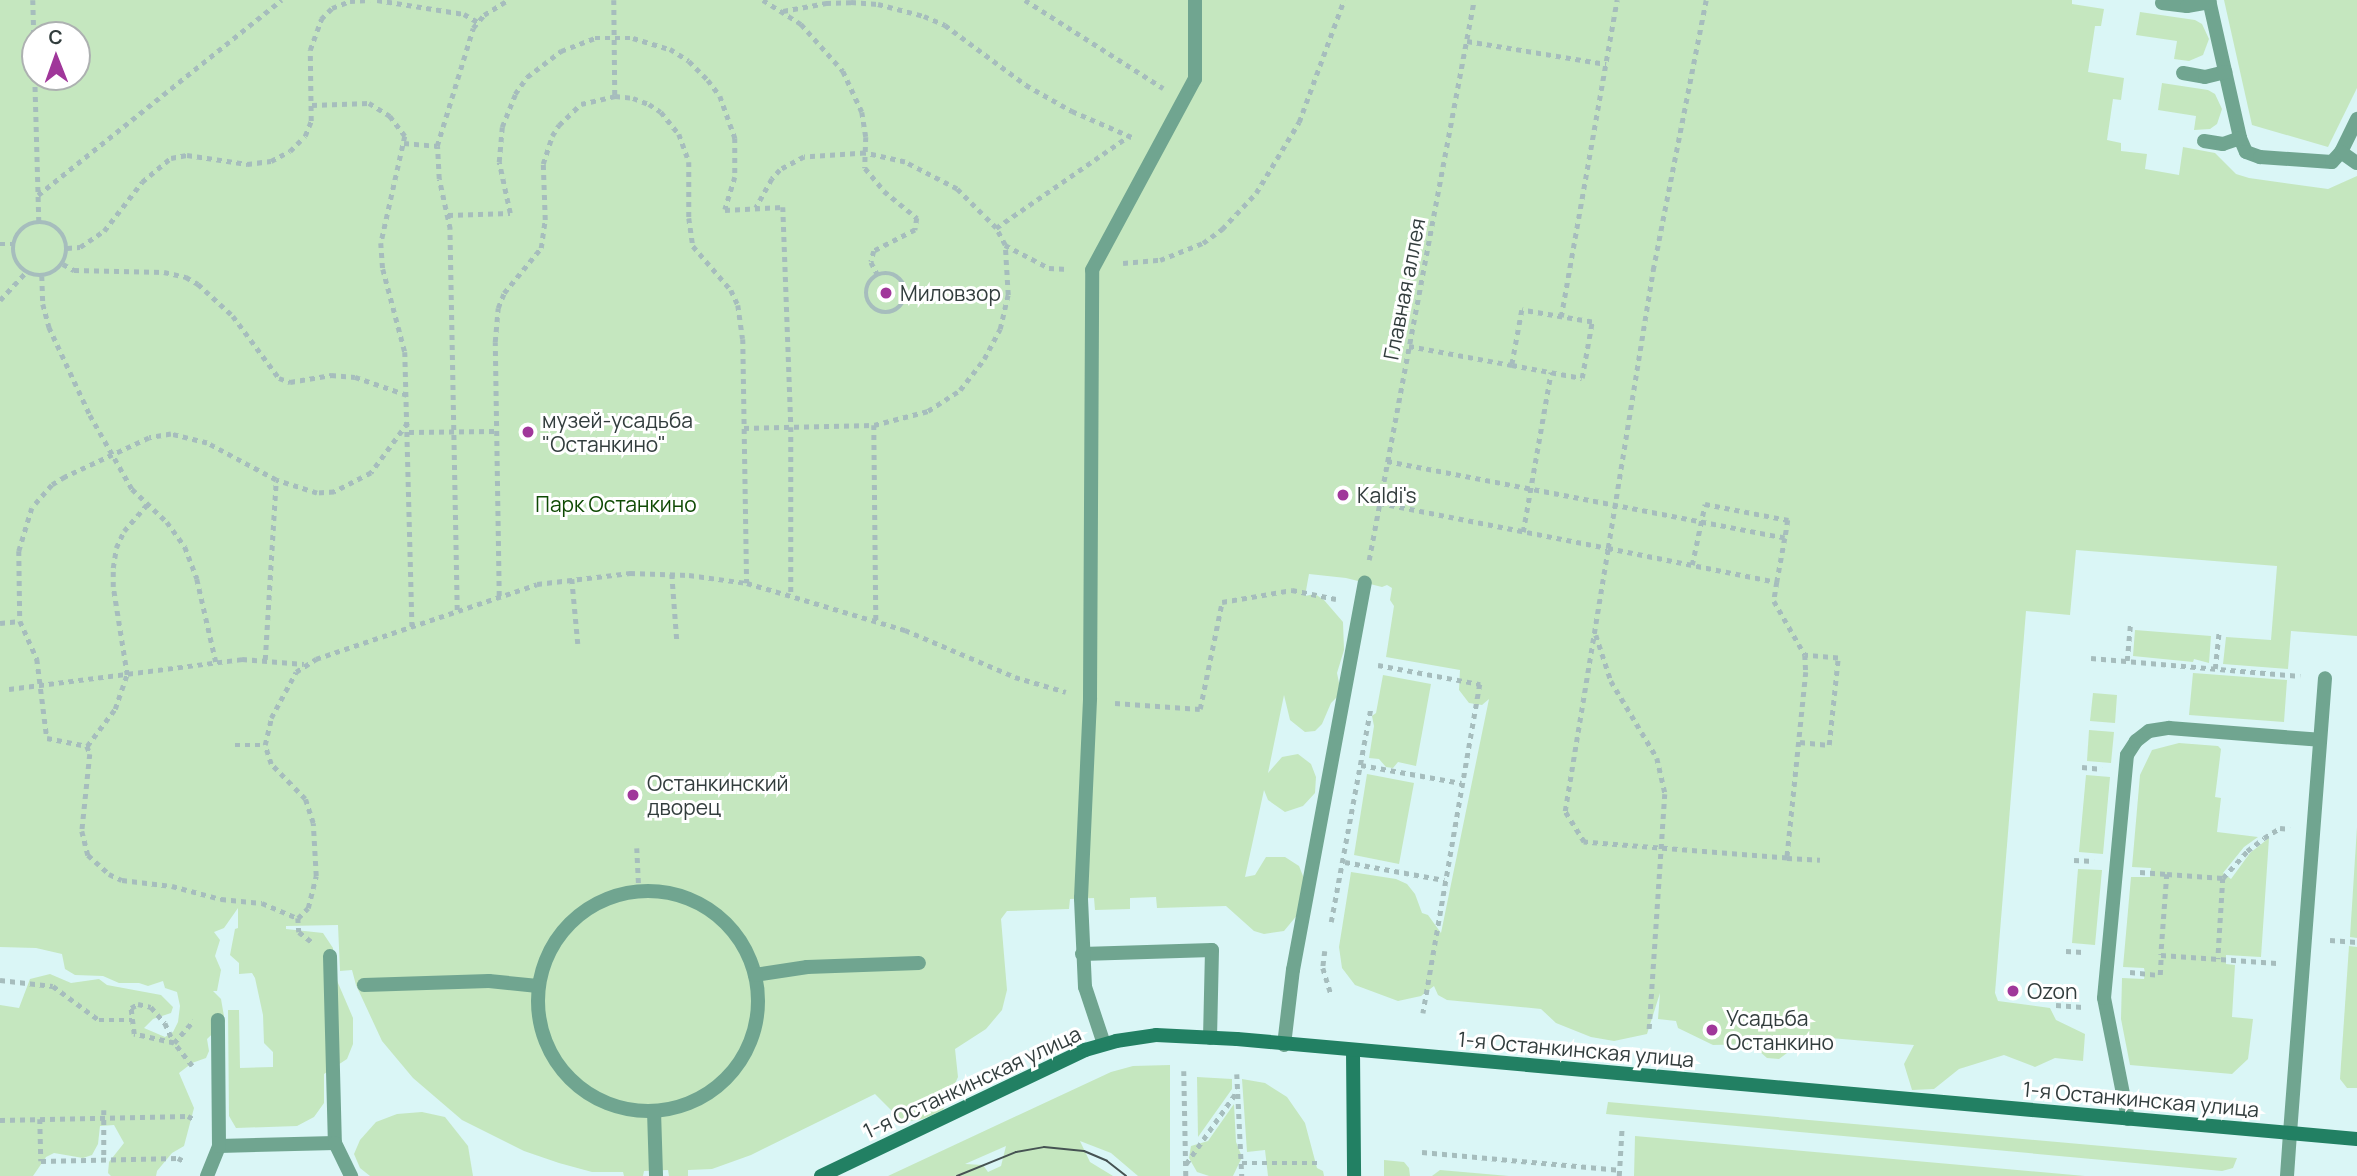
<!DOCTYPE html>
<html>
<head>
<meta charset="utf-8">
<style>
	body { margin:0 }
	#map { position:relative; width:2357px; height:1176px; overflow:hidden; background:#daf6f6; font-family:Manrope,sans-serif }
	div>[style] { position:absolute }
	.green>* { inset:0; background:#c5e7bf }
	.path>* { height:4.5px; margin-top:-2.25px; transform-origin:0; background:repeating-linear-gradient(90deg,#a6bdbd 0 5px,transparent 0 10px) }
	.path>.ring { margin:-2.25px; padding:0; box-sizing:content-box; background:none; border:4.5px solid #a6bdbd; border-radius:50% }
	.lane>* { height:14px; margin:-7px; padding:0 7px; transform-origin:7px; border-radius:7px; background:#70a590 }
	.lane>.ring { margin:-7px; padding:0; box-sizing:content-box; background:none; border:14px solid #70a590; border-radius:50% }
	.street>* { height:14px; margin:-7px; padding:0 7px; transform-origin:7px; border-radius:7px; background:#70a590 }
	.secondary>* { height:14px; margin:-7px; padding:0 7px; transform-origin:7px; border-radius:7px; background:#228063 }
	.tram>* { height:2px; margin:-1px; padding:0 1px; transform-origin:1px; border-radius:1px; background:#465353 }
	.dots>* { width:19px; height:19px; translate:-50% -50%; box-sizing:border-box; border:4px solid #fff; border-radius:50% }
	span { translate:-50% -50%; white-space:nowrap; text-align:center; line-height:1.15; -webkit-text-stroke:6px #fff; paint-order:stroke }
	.street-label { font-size:21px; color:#323d3d }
	.poi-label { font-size:21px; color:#323d3d }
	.left { translate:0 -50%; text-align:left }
	.park-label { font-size:21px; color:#0f4a04 }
	.north { position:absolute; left:21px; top:21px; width:70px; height:70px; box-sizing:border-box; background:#fff; border:2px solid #adb1b1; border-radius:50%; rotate:359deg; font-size:19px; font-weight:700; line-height:28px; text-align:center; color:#323d3d }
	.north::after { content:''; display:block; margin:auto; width:24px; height:32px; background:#a0379a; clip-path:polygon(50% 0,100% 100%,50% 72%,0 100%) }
</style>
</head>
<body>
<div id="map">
	<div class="green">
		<i style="clip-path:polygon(evenodd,0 0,2072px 0,2072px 4px,2104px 9px,2101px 26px,2095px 26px,2088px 72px,2124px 78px,2121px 100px,2113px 99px,2107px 140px,2121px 143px,2121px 151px,2147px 154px,2145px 169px,2179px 175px,2183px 147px,2215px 153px,2236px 174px,2249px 178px,2328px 189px,2357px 176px,2357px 636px,2291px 631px,2288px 669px,2223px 664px,2226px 637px,2271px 640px,2277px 566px,2076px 550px,2070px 615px,2026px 611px,1995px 993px,1998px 1001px,2050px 1008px,2056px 1020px,2085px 1034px,2083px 1061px,2055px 1058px,2035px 1067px,2004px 1055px,1959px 1069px,1934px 1089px,1912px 1090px,1904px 1064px,1914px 1045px,1794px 1035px,1787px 1053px,1779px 1059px,1767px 1058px,1751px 1044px,1713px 1045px,1678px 1028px,1676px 1021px,1658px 1019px,1660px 993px,1647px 1034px,1614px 1041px,1591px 1037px,1556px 1023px,1541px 1009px,1447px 1000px,1438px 995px,1434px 986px,1421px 996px,1398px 1001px,1355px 985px,1342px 968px,1339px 947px,1351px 872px,1396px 879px,1407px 884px,1415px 894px,1422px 913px,1428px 915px,1441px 933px,1489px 699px,1482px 705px,1469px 703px,1459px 690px,1460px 670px,1386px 657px,1394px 606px,1390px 600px,1392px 588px,1387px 585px,1382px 587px,1346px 578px,1309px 574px,1305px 596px,1315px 594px,1324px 600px,1343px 622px,1344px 650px,1337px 673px,1341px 693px,1331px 703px,1322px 724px,1315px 731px,1305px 732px,1290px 720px,1284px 695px,1268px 773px,1282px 757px,1298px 754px,1311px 764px,1316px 777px,1315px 793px,1303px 806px,1285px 812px,1268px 800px,1264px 790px,1245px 877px,1255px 875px,1266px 857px,1285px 857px,1299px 866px,1305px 881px,1303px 908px,1284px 931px,1264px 934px,1254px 931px,1226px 906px,1157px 908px,1156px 897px,1130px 898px,1130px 909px,1095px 910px,1094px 898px,1070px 899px,1069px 909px,1007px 911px,1001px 919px,1007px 990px,1002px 1010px,986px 1029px,955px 1049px,958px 1077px,943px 1110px,923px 1119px,903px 1122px,875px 1094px,751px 1155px,712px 1169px,688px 1170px,688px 1176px,669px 1176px,668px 1170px,644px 1171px,643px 1176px,624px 1176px,623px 1172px,592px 1172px,559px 1163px,524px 1151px,462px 1120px,413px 1078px,382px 1041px,356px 985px,352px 970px,340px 971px,338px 925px,286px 926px,286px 929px,323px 933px,333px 948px,335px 976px,353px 1018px,353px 1044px,347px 1059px,324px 1074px,324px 1103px,314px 1117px,297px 1126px,236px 1128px,229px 1116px,228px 1010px,239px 1010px,240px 1068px,273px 1067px,273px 1052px,264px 1043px,263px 1015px,255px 978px,252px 973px,239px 974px,239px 963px,230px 955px,235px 929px,238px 928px,238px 908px,224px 928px,214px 932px,220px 940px,215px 956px,221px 970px,217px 991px,213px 991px,221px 999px,225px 1022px,207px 1039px,209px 1051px,206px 1058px,192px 1063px,179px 1073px,194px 1108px,184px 1146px,172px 1153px,157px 1171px,156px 1176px,111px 1176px,108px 1173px,109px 1162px,124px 1143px,114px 1125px,100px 1126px,98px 1144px,92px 1155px,83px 1158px,54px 1153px,46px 1157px,33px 1176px,0 1176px,0 1005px,19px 1008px,30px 979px,50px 974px,71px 983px,99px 979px,107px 985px,161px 995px,173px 1007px,171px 1013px,153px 1019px,144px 1028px,165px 1037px,173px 1032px,178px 1022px,180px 1006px,177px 992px,165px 988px,163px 981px,148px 986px,139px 983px,119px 983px,103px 976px,75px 975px,65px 969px,62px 954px,36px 948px,0 947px,0 0,35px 35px,77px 35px,77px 77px,35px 77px,35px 35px)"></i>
		<i style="clip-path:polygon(2224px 0,2357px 0,2357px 88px,2328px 147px,2252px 125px)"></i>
		<i style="clip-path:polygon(2140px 12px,2195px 20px,2202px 24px,2209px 39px,2203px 55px,2189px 61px,2174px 59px,2177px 41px,2136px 35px)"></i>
		<i style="clip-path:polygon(2162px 83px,2208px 90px,2215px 94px,2222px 109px,2217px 124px,2210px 129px,2194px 130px,2196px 116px,2158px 110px)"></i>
		<i style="clip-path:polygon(2135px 630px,2211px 636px,2209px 663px,2194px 659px,2193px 662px,2133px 656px)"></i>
		<i style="clip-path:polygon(2193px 673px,2287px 680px,2284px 722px,2189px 715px)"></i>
		<i style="clip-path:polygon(1383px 675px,1431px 684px,1416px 766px,1398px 762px,1393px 768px,1386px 767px,1379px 759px,1369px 758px,1374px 726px,1372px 716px,1376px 713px)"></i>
		<i style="clip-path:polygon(2093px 693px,2117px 695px,2115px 723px,2090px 721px)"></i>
		<i style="clip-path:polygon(2089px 730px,2114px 732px,2111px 763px,2087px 761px)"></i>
		<i style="clip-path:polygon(2179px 743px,2218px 746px,2221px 749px,2215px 797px,2221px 798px,2217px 832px,2258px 837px,2244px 847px,2223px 873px,2231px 879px,2250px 853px,2269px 838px,2261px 957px,2226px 955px,2226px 964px,2235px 965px,2232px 1017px,2253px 1019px,2248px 1059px,2232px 1074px,2130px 1065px,2121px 1019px,2122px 978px,2144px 979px,2145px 973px,2144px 968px,2123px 967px,2131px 877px,2150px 877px,2151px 868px,2132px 867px,2140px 775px,2152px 750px)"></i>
		<i style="clip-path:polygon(1367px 774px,1414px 783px,1399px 864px,1354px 855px)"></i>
		<i style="clip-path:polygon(2086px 775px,2110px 777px,2103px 854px,2079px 852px)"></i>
		<i style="clip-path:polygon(2357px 827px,2357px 938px,2350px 937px)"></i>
		<i style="clip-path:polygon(2078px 869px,2102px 870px,2095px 945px,2072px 943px)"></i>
		<i style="clip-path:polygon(2349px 946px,2357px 947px,2357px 1088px,2347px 1088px,2340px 1079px)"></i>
		<i style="clip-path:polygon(evenodd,1170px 1065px,1170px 1176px,1138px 1176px,1111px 1153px,1080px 1141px,1090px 1162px,1113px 1176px,888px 1176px,1111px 1072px,1133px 1066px,1170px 1065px,1006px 1146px,1001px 1166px,988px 1172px,983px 1165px,965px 1164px,1006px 1146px)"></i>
		<i style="clip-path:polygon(1197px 1077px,1232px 1079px,1232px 1089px,1198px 1137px)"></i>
		<i style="clip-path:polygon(1242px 1079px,1265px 1083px,1287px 1097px,1305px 1123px,1317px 1168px,1323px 1171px,1324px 1176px,1268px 1176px,1265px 1150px,1247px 1152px)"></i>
		<i style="clip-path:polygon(1608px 1102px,2237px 1158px,2233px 1168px,2222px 1171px,1606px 1114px)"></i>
		<i style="clip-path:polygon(1234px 1104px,1236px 1142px,1242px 1157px,1233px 1176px,1209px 1176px,1197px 1172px,1189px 1158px,1191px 1146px,1208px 1141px)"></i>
		<i style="clip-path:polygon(422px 1112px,445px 1117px,468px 1146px,473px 1176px,370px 1176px,360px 1168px,354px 1154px,360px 1140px,376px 1122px,397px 1114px)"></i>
		<i style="clip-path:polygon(1635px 1136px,2085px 1176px,1634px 1176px)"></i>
		<i style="clip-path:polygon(1384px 1160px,1404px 1162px,1409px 1168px,1410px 1176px,1384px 1176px)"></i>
		<i style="clip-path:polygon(1440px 1170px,1509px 1176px,1432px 1176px)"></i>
	</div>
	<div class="path">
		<i style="left:33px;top:0;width:72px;rotate:88.4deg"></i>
		<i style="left:377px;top:0;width:88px;rotate:9.1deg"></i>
		<i style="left:464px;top:14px;width:16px;rotate:30deg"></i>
		<i style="left:614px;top:0;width:96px;rotate:89.4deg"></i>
		<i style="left:763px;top:0;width:45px;rotate:32.3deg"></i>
		<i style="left:801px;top:24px;width:63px;rotate:48.2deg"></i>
		<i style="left:843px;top:71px;width:45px;rotate:65.1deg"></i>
		<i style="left:862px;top:112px;width:25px;rotate:81deg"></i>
		<i style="left:866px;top:137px;width:31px;rotate:92deg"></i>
		<i style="left:865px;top:168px;width:30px;rotate:50deg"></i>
		<i style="left:884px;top:191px;width:43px;rotate:39.3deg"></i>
		<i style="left:917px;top:218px;width:12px;rotate:99deg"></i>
		<i style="left:915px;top:230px;width:46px;rotate:152.9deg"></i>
		<i style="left:874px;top:251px;width:11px;rotate:105deg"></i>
		<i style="left:871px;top:262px;width:15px;rotate:62deg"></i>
		<i style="left:1025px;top:0;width:164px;rotate:32.5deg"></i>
		<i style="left:783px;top:11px;width:44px;rotate:-10.5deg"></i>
		<i style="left:826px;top:3px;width:25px;rotate:-2deg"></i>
		<i style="left:851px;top:2px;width:27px;rotate:4deg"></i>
		<i style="left:878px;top:4px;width:48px;rotate:14.6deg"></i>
		<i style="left:924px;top:16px;width:23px;rotate:23deg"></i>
		<i style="left:945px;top:25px;width:101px;rotate:36.5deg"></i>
		<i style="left:1026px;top:85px;width:53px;rotate:29.5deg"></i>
		<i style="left:1072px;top:111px;width:68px;rotate:23.5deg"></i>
		<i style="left:1467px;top:41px;width:141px;rotate:9.4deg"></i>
		<i style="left:35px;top:77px;width:145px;rotate:88.4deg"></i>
		<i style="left:312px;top:105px;width:57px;rotate:-2deg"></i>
		<i style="left:369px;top:103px;width:25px;rotate:32deg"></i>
		<i style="left:390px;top:116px;width:25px;rotate:53deg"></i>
		<i style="left:405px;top:136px;width:110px;rotate:102.6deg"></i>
		<i style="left:381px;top:243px;width:26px;rotate:86deg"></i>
		<i style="left:383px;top:269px;width:86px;rotate:75.2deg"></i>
		<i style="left:405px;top:352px;width:274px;rotate:88.5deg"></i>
		<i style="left:404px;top:143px;width:33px;rotate:5deg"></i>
		<i style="left:38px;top:195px;width:312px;rotate:-38.7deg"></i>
		<i style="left:448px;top:215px;width:62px;rotate:-1.8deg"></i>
		<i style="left:510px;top:213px;width:52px;rotate:-102.2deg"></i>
		<i style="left:499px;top:162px;width:35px;rotate:-85deg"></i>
		<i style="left:502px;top:127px;width:35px;rotate:-68deg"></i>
		<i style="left:515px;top:94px;width:21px;rotate:-55deg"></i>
		<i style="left:527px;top:77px;width:43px;rotate:-37.4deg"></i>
		<i style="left:561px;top:51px;width:36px;rotate:-21deg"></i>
		<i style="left:595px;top:38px;width:38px"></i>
		<i style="left:633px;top:38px;width:39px;rotate:17deg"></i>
		<i style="left:670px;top:49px;width:22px;rotate:32deg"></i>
		<i style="left:689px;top:61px;width:27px;rotate:45deg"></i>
		<i style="left:708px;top:80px;width:20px;rotate:53deg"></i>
		<i style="left:720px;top:96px;width:45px;rotate:70.3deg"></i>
		<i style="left:735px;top:138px;width:39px;rotate:90deg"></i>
		<i style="left:735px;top:177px;width:34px;rotate:107deg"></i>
		<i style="left:725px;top:210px;width:58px;rotate:-3deg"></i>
		<i style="left:783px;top:207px;width:220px;rotate:87.9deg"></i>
		<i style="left:791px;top:427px;width:168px;rotate:90deg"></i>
		<i class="ring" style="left:13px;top:222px;width:49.5px;height:49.5px"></i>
		<i style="left:996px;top:228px;width:162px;rotate:-34.7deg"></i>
		<i style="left:0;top:244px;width:14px"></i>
		<i style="left:1005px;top:245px;width:50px;rotate:27.6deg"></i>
		<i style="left:1049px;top:268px;width:19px;rotate:3deg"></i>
		<i style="left:67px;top:248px;width:13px;rotate:-4deg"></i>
		<i style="left:80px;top:247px;width:29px;rotate:-34deg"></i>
		<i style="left:104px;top:231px;width:62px;rotate:-52.2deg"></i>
		<i style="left:142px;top:182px;width:38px;rotate:-40deg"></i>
		<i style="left:171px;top:158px;width:16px;rotate:-11deg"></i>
		<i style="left:187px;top:155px;width:61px;rotate:8.5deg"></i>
		<i style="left:247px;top:164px;width:24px;rotate:-7deg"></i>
		<i style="left:271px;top:161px;width:21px;rotate:-28deg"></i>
		<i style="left:290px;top:151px;width:21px;rotate:-45deg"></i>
		<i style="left:305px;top:136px;width:16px;rotate:-68deg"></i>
		<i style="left:311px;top:121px;width:71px;rotate:-90.8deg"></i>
		<i style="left:310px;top:50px;width:33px;rotate:-70deg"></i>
		<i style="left:321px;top:19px;width:16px;rotate:-45deg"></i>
		<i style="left:332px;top:8px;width:19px;rotate:-21deg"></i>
		<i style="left:350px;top:1px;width:20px;rotate:-3deg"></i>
		<i style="left:1123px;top:263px;width:37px;rotate:-5deg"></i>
		<i style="left:1160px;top:260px;width:46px;rotate:-21.6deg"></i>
		<i style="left:1203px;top:243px;width:24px;rotate:-36deg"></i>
		<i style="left:1222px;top:229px;width:50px;rotate:-46.6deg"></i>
		<i style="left:1256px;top:193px;width:83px;rotate:-58.8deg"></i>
		<i style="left:1299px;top:122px;width:130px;rotate:-69.8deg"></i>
		<i style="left:63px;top:264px;width:13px;rotate:29deg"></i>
		<i style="left:74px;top:270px;width:90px;rotate:1.3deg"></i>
		<i style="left:164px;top:272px;width:23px;rotate:13deg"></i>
		<i style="left:186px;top:277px;width:14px;rotate:30deg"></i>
		<i style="left:198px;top:284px;width:47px;rotate:42.4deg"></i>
		<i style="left:233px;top:316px;width:77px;rotate:53.4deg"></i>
		<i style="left:279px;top:378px;width:12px;rotate:20deg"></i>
		<i style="left:290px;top:382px;width:42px;rotate:-9.7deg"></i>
		<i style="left:331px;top:375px;width:24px;rotate:5deg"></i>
		<i style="left:355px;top:377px;width:55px;rotate:19.1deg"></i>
		<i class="ring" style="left:866px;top:273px;width:35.5px;height:35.5px"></i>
		<i style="left:42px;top:276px;width:28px;rotate:88deg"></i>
		<i style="left:43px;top:304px;width:24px;rotate:75deg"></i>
		<i style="left:49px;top:327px;width:97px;rotate:65deg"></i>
		<i style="left:90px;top:415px;width:85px;rotate:60.4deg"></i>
		<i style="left:132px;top:489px;width:48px;rotate:43.3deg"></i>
		<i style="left:167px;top:522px;width:31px;rotate:54deg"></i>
		<i style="left:185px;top:547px;width:34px;rotate:69deg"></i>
		<i style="left:197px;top:579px;width:85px;rotate:77.1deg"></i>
		<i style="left:0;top:300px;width:38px;rotate:-47deg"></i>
		<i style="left:1561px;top:317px;width:322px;rotate:-80deg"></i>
		<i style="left:1409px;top:346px;width:105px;rotate:10.5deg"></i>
		<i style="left:1512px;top:365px;width:71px;rotate:10.5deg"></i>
		<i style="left:1582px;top:378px;width:57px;rotate:-79.9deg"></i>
		<i style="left:1592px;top:322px;width:71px;rotate:-170.3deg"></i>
		<i style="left:1522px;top:310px;width:56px;rotate:100.3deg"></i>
		<i style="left:408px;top:423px;width:62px;rotate:126.5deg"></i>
		<i style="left:371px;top:473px;width:42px;rotate:152.8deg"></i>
		<i style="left:334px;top:492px;width:17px;rotate:177deg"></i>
		<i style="left:317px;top:493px;width:43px;rotate:-162.4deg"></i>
		<i style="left:276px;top:480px;width:78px;rotate:-151.8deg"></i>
		<i style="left:207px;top:443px;width:37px;rotate:-166deg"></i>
		<i style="left:171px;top:434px;width:22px;rotate:170deg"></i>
		<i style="left:149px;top:438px;width:93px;rotate:155.1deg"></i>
		<i style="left:65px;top:477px;width:15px;rotate:148deg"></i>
		<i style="left:52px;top:485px;width:30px;rotate:131deg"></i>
		<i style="left:32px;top:508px;width:45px;rotate:106.8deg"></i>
		<i style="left:19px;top:551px;width:70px;rotate:89.2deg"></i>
		<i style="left:20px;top:621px;width:42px;rotate:65.9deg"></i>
		<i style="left:37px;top:659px;width:80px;rotate:82.8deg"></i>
		<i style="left:47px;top:738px;width:41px;rotate:11.3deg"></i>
		<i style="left:87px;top:746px;width:9px;rotate:69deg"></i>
		<i style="left:90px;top:754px;width:77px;rotate:95.9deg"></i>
		<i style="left:82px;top:831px;width:25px;rotate:76deg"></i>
		<i style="left:88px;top:855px;width:28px;rotate:42deg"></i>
		<i style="left:109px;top:874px;width:14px;rotate:25deg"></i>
		<i style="left:122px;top:880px;width:50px;rotate:6.8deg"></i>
		<i style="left:172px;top:886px;width:51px;rotate:14.9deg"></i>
		<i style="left:221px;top:899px;width:41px;rotate:5.6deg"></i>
		<i style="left:262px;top:903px;width:39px;rotate:23deg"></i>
		<i style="left:298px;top:918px;width:14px;rotate:-45deg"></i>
		<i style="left:308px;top:908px;width:33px;rotate:-76deg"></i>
		<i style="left:316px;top:876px;width:53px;rotate:-93.2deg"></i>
		<i style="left:313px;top:823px;width:25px;rotate:-108deg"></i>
		<i style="left:305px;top:799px;width:49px;rotate:-134.2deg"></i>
		<i style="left:271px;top:764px;width:20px;rotate:-108deg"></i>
		<i style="left:265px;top:745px;width:28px;rotate:-77deg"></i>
		<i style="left:271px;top:718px;width:52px;rotate:-61.5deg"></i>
		<i style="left:296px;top:672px;width:24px;rotate:-33deg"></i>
		<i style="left:316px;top:659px;width:233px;rotate:-18.7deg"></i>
		<i style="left:537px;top:584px;width:94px;rotate:-6.7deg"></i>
		<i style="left:630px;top:573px;width:59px;rotate:1.9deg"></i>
		<i style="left:689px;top:575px;width:59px;rotate:7.9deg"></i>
		<i style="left:747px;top:583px;width:165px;rotate:16.6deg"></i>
		<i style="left:905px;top:630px;width:120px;rotate:23.1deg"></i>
		<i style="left:1015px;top:677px;width:53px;rotate:16.4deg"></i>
		<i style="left:874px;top:425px;width:196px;rotate:89.4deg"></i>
		<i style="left:744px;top:428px;width:130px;rotate:-1.3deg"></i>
		<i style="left:874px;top:425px;width:56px;rotate:-14.5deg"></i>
		<i style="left:928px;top:411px;width:38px;rotate:-33deg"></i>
		<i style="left:960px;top:390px;width:39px;rotate:-52deg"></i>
		<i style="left:984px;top:359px;width:34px;rotate:-62deg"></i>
		<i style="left:1000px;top:329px;width:35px;rotate:-77deg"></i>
		<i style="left:1008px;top:295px;width:50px;rotate:-93.4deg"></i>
		<i style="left:1005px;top:245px;width:19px;rotate:-118deg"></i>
		<i style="left:996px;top:228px;width:55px;rotate:-135deg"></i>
		<i style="left:957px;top:189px;width:59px;rotate:-152.6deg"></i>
		<i style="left:905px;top:162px;width:41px;rotate:-167.3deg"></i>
		<i style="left:865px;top:153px;width:61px;rotate:176.2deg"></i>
		<i style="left:804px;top:157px;width:27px;rotate:152deg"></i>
		<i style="left:780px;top:170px;width:12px;rotate:132deg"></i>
		<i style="left:772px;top:179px;width:33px;rotate:119deg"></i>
		<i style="left:409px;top:432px;width:86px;rotate:-0.7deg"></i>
		<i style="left:1387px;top:461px;width:405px;rotate:10.9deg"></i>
		<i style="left:1785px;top:538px;width:45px;rotate:100.3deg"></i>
		<i style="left:1380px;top:503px;width:232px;rotate:11.2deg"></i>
		<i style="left:1608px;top:548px;width:282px;rotate:-80.8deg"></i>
		<i style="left:1653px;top:270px;width:275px;rotate:-78.9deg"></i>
		<i style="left:1523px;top:532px;width:162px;rotate:-80.1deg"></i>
		<i style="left:1608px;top:548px;width:172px;rotate:11.4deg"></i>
		<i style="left:1777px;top:582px;width:19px;rotate:99deg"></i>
		<i style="left:1774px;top:601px;width:62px;rotate:60.1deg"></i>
		<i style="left:1805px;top:655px;width:17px;rotate:87deg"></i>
		<i style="left:1806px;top:672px;width:187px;rotate:95.8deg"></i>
		<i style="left:1787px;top:858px;width:204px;rotate:-175.5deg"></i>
		<i style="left:1584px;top:842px;width:36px;rotate:-122deg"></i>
		<i style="left:1565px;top:811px;width:266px;rotate:-80.7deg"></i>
		<i style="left:1369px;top:560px;width:570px;rotate:-79.38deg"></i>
		<i style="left:1692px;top:565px;width:62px;rotate:-78deg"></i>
		<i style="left:1705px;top:504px;width:85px;rotate:10.9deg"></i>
		<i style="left:1788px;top:520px;width:18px;rotate:99deg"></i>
		<i style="left:672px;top:574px;width:66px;rotate:85.7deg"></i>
		<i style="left:572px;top:579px;width:65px;rotate:84.7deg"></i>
		<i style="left:499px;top:596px;width:254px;rotate:-90.9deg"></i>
		<i style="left:495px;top:342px;width:34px;rotate:-85deg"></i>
		<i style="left:498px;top:308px;width:16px;rotate:-68deg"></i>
		<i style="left:504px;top:293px;width:58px;rotate:-50.6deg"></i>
		<i style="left:541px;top:248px;width:28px;rotate:-82deg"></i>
		<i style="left:545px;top:220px;width:56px;rotate:-92deg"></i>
		<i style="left:543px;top:164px;width:29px;rotate:-72deg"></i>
		<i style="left:552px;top:136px;width:13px;rotate:-58deg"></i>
		<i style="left:559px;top:125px;width:30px;rotate:-44deg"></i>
		<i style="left:581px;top:104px;width:35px;rotate:-13deg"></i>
		<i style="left:615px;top:96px;width:18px;rotate:6deg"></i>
		<i style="left:633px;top:98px;width:17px;rotate:21deg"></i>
		<i style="left:649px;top:104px;width:14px;rotate:34deg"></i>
		<i style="left:661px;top:112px;width:28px;rotate:51deg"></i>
		<i style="left:679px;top:134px;width:30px;rotate:70deg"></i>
		<i style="left:689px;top:162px;width:56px;rotate:90deg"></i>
		<i style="left:689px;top:218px;width:28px;rotate:82deg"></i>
		<i style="left:693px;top:246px;width:58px;rotate:49.2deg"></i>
		<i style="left:731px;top:290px;width:17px;rotate:65deg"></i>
		<i style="left:738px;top:305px;width:34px;rotate:82deg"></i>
		<i style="left:743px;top:339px;width:244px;rotate:89.1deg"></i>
		<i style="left:457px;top:610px;width:381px;rotate:-91.1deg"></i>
		<i style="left:450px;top:229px;width:51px;rotate:-102.4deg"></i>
		<i style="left:439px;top:179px;width:33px;rotate:-93deg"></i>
		<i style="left:437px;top:146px;width:123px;rotate:-73deg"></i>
		<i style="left:473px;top:28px;width:17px;rotate:-50deg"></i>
		<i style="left:484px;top:15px;width:28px;rotate:-32deg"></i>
		<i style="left:0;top:623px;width:20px;rotate:-6deg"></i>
		<i style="left:1596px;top:635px;width:48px;rotate:71.9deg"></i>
		<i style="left:1611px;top:681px;width:90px;rotate:59.1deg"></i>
		<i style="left:1657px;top:758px;width:37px;rotate:77deg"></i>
		<i style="left:1665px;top:794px;width:240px;rotate:93.8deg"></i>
		<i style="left:2091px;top:658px;width:210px;rotate:4.9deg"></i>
		<i style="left:265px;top:660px;width:180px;rotate:-86.5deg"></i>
		<i style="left:2127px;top:661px;width:36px;rotate:-85deg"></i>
		<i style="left:1378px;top:665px;width:104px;rotate:10.6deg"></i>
		<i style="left:1480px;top:684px;width:334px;rotate:99.8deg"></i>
		<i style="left:2215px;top:669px;width:37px;rotate:-84deg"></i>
		<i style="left:9px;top:689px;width:235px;rotate:-7.3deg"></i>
		<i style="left:242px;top:659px;width:62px;rotate:4.6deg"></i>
		<i style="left:1115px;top:703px;width:85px;rotate:4deg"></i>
		<i style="left:1200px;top:709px;width:109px;rotate:-78.4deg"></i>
		<i style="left:1222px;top:602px;width:71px;rotate:-9.7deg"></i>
		<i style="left:1292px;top:590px;width:45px;rotate:11.6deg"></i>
		<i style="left:1800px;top:742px;width:29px;rotate:6deg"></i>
		<i style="left:1829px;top:745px;width:87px;rotate:-84.1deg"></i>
		<i style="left:1838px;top:658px;width:33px;rotate:-175deg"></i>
		<i style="left:235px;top:745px;width:30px"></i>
		<i style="left:87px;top:746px;width:46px;rotate:-52.9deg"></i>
		<i style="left:115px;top:709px;width:36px;rotate:-71deg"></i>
		<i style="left:127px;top:675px;width:89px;rotate:-99deg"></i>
		<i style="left:113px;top:587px;width:19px;rotate:-90deg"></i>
		<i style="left:113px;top:568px;width:20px;rotate:-81deg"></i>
		<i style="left:116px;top:548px;width:19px;rotate:-65deg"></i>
		<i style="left:124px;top:531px;width:35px;rotate:-49deg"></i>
		<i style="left:1361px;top:765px;width:102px;rotate:10.2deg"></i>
		<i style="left:2082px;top:767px;width:20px;rotate:6deg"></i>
		<i style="left:637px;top:848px;width:43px;rotate:87.3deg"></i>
		<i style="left:1787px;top:858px;width:33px;rotate:3deg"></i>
		<i style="left:2074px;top:860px;width:20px;rotate:3deg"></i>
		<i style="left:1345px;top:862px;width:101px;rotate:10.3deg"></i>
		<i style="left:2140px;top:872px;width:27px;rotate:4deg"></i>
		<i style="left:2167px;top:874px;width:81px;rotate:94.2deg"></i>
		<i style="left:2167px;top:874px;width:56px;rotate:4.1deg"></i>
		<i style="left:2223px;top:878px;width:81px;rotate:93.5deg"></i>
		<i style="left:2223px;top:878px;width:36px;rotate:-48deg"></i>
		<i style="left:2247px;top:851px;width:21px;rotate:-37deg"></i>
		<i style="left:2264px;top:838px;width:19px;rotate:-32deg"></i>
		<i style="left:2280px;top:828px;width:10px;rotate:6deg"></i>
		<i style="left:298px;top:918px;width:14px;rotate:86deg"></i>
		<i style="left:299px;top:932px;width:16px;rotate:38deg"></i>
		<i style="left:1331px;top:922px;width:219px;rotate:-79.5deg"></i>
		<i style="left:2330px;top:940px;width:27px;rotate:4deg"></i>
		<i style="left:1325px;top:951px;width:17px;rotate:97deg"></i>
		<i style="left:1323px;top:968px;width:27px;rotate:73deg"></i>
		<i style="left:2066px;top:951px;width:17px;rotate:3deg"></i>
		<i style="left:2130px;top:972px;width:30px;rotate:6deg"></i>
		<i style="left:2160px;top:975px;width:20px;rotate:-87deg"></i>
		<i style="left:2161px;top:955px;width:116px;rotate:3.9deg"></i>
		<i style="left:0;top:980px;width:53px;rotate:6.5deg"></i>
		<i style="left:53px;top:986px;width:57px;rotate:36.5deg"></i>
		<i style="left:99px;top:1020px;width:33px"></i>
		<i style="left:2056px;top:1005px;width:27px;rotate:4deg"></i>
		<i style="left:192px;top:1066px;width:29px;rotate:-128deg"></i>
		<i style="left:174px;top:1043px;width:41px;rotate:-167.3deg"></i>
		<i style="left:134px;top:1034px;width:26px;rotate:-97deg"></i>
		<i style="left:131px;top:1008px;width:8px;rotate:-30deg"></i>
		<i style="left:138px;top:1004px;width:13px;rotate:13deg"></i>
		<i style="left:151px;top:1007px;width:21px;rotate:49deg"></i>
		<i style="left:165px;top:1023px;width:22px;rotate:66deg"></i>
		<i style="left:174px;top:1043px;width:30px;rotate:-49deg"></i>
		<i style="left:1184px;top:1071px;width:105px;rotate:88.9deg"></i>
		<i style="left:1237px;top:1074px;width:102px;rotate:87.2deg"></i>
		<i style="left:104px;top:1110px;width:50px;rotate:90deg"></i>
		<i style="left:40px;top:1119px;width:42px;rotate:88.6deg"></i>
		<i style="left:41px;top:1161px;width:137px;rotate:-1.3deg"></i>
		<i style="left:178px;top:1158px;width:9px;rotate:27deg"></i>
		<i style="left:0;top:1120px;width:188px;rotate:-1.2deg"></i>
		<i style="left:188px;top:1116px;width:7px;rotate:27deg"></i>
		<i style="left:1422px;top:1152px;width:197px;rotate:5.2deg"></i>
		<i style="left:1242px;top:1163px;width:76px"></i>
		<i style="left:1186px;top:1164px;width:90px;rotate:-54.9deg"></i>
		<i style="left:1619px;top:1176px;width:50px;rotate:-86.6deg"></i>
	</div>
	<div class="lane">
		<i style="left:2209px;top:0;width:141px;rotate:77.3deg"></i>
		<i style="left:2240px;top:138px;width:15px;rotate:67deg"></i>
		<i style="left:2246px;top:152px;width:15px;rotate:20deg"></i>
		<i style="left:2260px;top:157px;width:72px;rotate:4deg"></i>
		<i style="left:2332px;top:162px;width:13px;rotate:-48deg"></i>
		<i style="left:2341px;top:152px;width:37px;rotate:-64deg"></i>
		<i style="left:2162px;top:3px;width:25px;rotate:7deg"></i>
		<i style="left:2187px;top:6px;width:23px;rotate:-10deg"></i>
		<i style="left:2183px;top:73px;width:22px;rotate:10deg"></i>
		<i style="left:2205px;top:77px;width:21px;rotate:-14deg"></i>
		<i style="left:2204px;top:141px;width:19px;rotate:9deg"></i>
		<i style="left:2223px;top:144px;width:18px;rotate:-19deg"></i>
		<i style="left:2341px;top:152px;width:19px;rotate:35deg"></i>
		<i class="ring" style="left:538px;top:891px;width:206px;height:206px"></i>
		<i style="left:1082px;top:954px;width:130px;rotate:-1.8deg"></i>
		<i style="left:1212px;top:950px;width:88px;rotate:91.3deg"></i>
		<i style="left:330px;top:956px;width:187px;rotate:88.5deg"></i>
		<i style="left:755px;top:975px;width:53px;rotate:-8.7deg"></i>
		<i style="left:807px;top:967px;width:112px;rotate:-2deg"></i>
		<i style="left:364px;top:985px;width:125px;rotate:-1.8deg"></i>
		<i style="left:489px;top:981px;width:49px;rotate:5.8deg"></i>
		<i style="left:1104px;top:1044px;width:60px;rotate:-108.4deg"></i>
		<i style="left:1085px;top:987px;width:89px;rotate:-92.6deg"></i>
		<i style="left:1081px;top:898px;width:200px;rotate:-87.4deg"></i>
		<i style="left:1090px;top:698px;width:428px;rotate:-89.7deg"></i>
		<i style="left:1092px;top:270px;width:217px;rotate:-61.7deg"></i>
		<i style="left:1195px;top:79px;width:79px;rotate:-90deg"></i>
		<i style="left:1284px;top:1045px;width:76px;rotate:-83.2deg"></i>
		<i style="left:1293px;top:970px;width:394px;rotate:-79.5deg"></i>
		<i style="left:654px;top:1111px;width:65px;rotate:88.2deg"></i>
		<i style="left:2128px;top:1119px;width:123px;rotate:-101.2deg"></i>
		<i style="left:2104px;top:998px;width:244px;rotate:-84.6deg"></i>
		<i style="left:2127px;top:755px;width:17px;rotate:-57deg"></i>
		<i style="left:2136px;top:741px;width:16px;rotate:-38deg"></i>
		<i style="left:2149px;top:731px;width:20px;rotate:-9deg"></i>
		<i style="left:2169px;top:728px;width:151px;rotate:4.5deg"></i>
		<i style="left:2290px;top:1133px;width:456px;rotate:-85.6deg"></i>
		<i style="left:219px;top:1146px;width:116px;rotate:-1.5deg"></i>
		<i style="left:335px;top:1143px;width:37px;rotate:64deg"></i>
		<i style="left:207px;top:1176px;width:32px;rotate:-68deg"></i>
		<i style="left:219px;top:1146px;width:126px;rotate:-90.5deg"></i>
	</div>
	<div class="street">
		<i style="left:2287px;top:1176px;width:43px;rotate:-86deg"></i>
	</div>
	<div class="secondary">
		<i style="left:1353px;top:1051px;width:125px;rotate:89.5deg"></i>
		<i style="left:821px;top:1176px;width:293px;rotate:-25.5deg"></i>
		<i style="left:1085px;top:1050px;width:32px;rotate:-16deg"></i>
		<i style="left:1116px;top:1041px;width:40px;rotate:-8.5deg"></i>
		<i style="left:1156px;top:1035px;width:81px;rotate:2.8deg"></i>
		<i style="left:1237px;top:1039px;width:1124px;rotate:5.1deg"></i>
	</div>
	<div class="tram">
		<i style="left:957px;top:1176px;width:64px;rotate:-22.1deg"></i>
		<i style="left:1016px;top:1152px;width:28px;rotate:-10deg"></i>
		<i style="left:1044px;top:1147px;width:40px;rotate:5.7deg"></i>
		<i style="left:1084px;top:1151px;width:25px;rotate:23deg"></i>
		<i style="left:1107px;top:1161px;width:24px;rotate:38deg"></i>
	</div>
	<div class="dots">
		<i style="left:886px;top:293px;background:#a0379a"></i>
		<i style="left:528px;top:432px;background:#a0379a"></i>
		<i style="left:1343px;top:495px;background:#a0379a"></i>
		<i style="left:633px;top:795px;background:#a0379a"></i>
		<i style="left:2013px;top:991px;background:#a0379a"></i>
		<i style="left:1712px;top:1030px;background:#a0379a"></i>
	</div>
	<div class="street-label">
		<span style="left:1404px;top:289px;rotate:-79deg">Главная аллея</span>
		<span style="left:1576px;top:1049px;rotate:5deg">1-я Останкинская улица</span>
		<span style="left:972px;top:1082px;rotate:-25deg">1-я Останкинская улица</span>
		<span style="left:2141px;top:1099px;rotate:5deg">1-я Останкинская улица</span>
	</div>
	<div class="poi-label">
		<span class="left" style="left:900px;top:293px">Миловзор</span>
		<span class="left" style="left:542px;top:432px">музей-усадьба<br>"Останкино"</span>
		<span class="left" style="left:1357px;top:495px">Kaldi's</span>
		<span class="left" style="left:647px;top:795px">Останкинский<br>дворец</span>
		<span class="left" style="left:2027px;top:991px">Ozon</span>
		<span class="left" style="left:1726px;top:1030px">Усадьба<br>Останкино</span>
	</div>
	<div class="park-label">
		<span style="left:616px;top:504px">Парк Останкино</span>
	</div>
	<div class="north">С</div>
</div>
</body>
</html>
